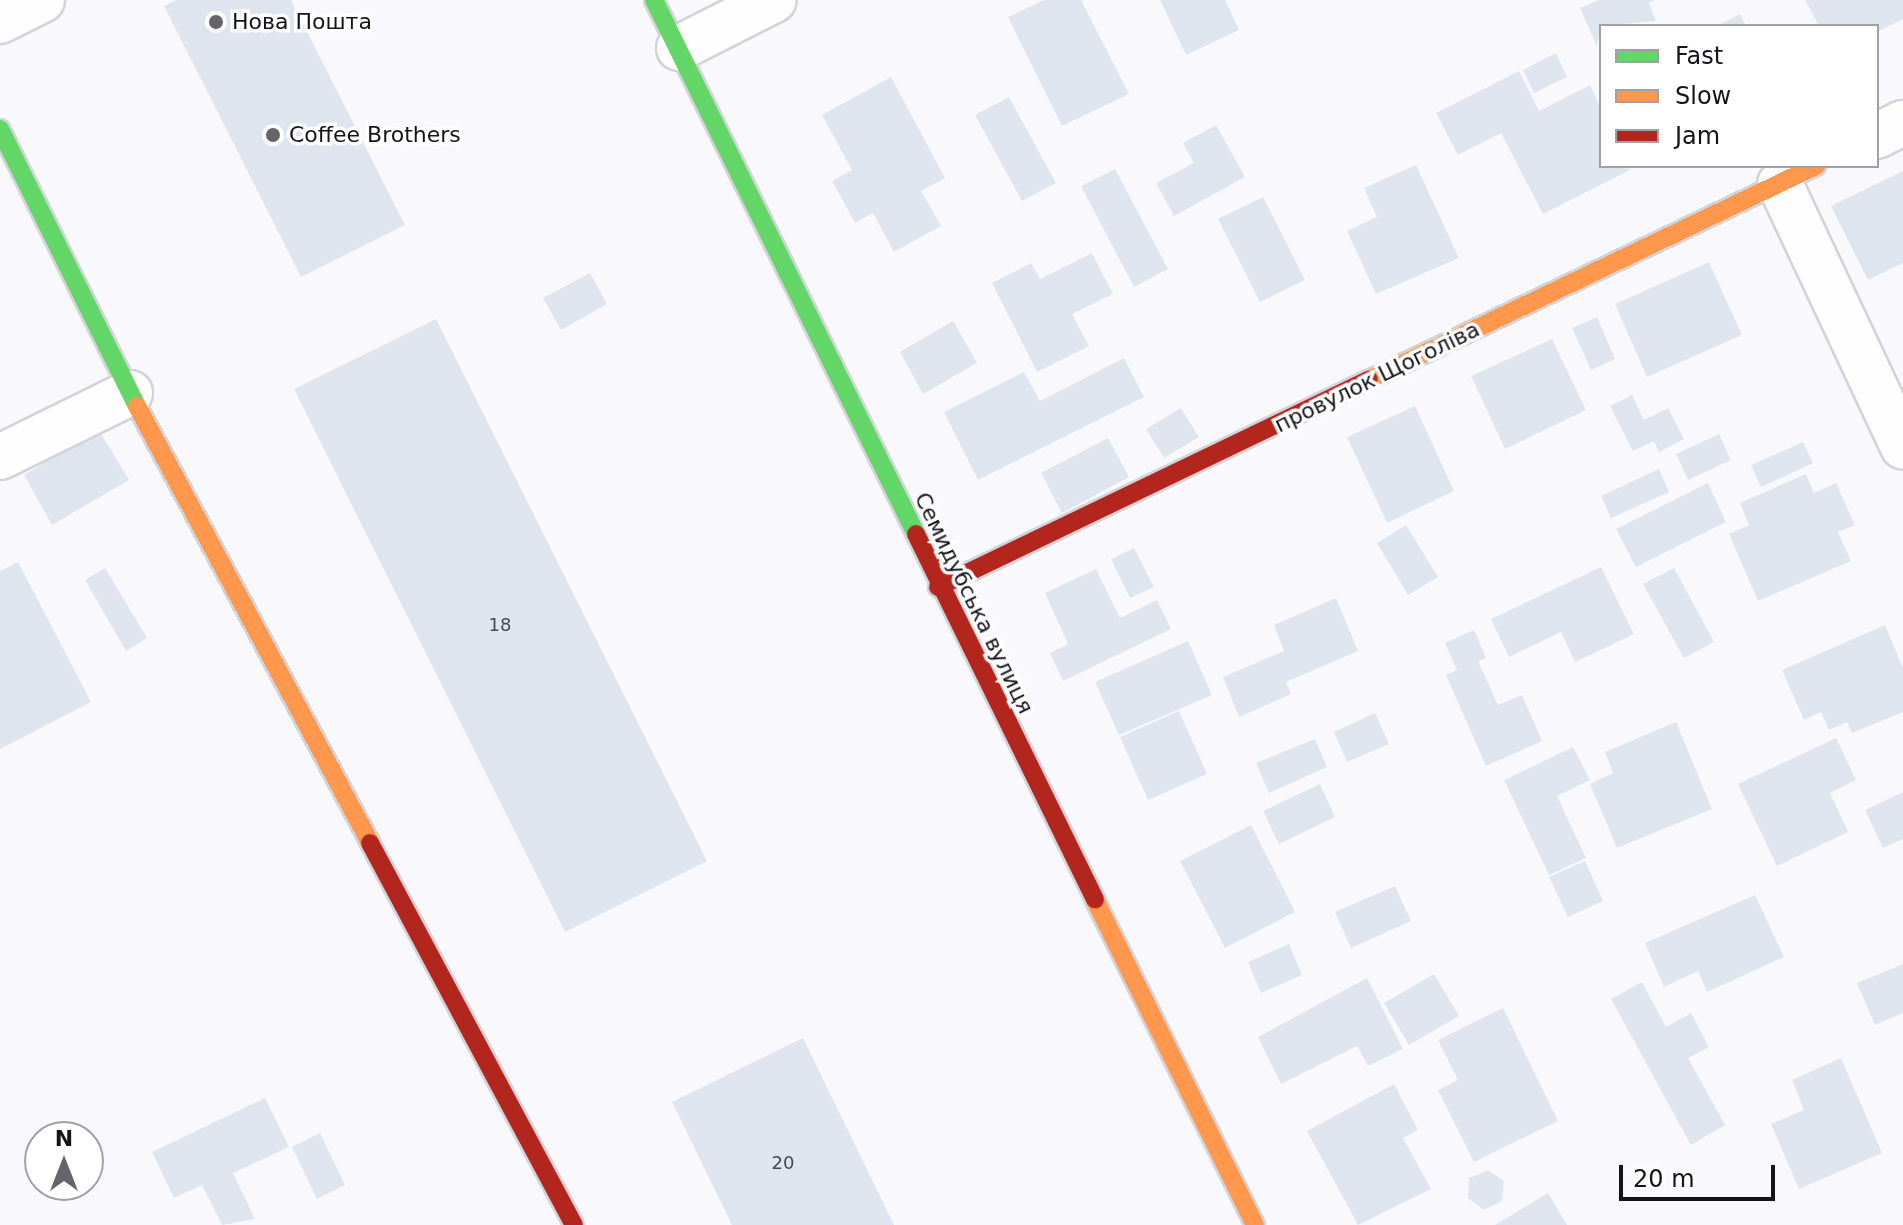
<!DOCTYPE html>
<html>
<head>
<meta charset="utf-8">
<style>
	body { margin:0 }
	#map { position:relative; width:1903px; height:1225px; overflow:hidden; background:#f9f9fd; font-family:"DejaVu Sans",sans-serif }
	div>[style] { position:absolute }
	.building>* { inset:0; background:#dfe5ef }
	.roads { filter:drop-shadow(2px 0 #d3d3d8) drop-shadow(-2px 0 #d3d3d8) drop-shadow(0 2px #d3d3d8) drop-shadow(0 -2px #d3d3d8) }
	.street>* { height:44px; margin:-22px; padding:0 22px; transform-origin:22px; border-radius:22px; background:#fefeff }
	.fast>* { height:18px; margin:-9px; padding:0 9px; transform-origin:9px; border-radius:9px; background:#63d668 }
	.slow>* { height:18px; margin:-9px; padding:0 9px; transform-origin:9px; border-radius:9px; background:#ff974d }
	.jam>* { height:18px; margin:-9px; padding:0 9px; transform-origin:9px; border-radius:9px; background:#b3261e }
	.dots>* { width:22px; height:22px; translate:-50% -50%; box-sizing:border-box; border:4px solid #fff; border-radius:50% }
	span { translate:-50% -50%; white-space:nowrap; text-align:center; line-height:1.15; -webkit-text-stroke:7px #fff; paint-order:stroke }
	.number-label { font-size:18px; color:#47484f }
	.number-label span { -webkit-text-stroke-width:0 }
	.poi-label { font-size:22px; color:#14141a }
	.left { translate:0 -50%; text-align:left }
	.street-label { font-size:22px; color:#14141a }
	.legend { position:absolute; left:1599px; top:24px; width:280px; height:144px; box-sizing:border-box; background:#fff; border:2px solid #a1a1a3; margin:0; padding:10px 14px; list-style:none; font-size:24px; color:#14141a }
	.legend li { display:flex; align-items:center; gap:16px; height:40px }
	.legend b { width:40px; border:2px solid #a1a1a3 }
	.north { position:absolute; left:24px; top:1121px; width:80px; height:80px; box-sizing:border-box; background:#fff; border:2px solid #a1a1a3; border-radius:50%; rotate:0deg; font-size:22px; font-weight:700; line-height:32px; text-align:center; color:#14141a }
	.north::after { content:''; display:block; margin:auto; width:28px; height:36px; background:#646469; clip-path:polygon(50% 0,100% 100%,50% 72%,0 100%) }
	.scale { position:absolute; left:1619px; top:1165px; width:156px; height:36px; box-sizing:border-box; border:4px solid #14141a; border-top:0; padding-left:10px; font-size:24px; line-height:28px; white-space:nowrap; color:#14141a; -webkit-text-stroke:6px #fff; paint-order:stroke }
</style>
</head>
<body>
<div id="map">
	<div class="building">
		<i style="clip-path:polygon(176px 0,291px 0,405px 225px,301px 277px,164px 6px)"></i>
		<i style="clip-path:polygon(1044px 0,1081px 0,1129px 94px,1062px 126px,1008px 17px)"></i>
		<i style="clip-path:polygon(1160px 0,1225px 0,1239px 30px,1186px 55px)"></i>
		<i style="clip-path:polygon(1599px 0,1655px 0,1649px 3px,1656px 21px,1601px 26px,1597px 46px,1580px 8px)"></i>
		<i style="clip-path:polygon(1805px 0,1903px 0,1903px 19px,1877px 32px,1877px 26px,1819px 26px)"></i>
		<i style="clip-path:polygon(1740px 14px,1746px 26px,1717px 26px)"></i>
		<i style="clip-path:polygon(1556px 53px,1567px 77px,1534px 93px,1523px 70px)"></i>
		<i style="clip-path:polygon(1519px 71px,1539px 111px,1590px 85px,1601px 108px,1601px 166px,1632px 169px,1543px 214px,1501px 133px,1458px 155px,1436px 113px)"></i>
		<i style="clip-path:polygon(891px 77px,945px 178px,921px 191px,941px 226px,894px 252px,873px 213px,855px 223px,832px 181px,852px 170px,822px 115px)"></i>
		<i style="clip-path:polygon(1009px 97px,1056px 183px,1022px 201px,975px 115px)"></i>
		<i style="clip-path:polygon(1216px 125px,1245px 177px,1174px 216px,1156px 183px,1194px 163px,1183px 143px)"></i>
		<i style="clip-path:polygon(1416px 165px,1459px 258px,1376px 294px,1347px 231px,1377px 217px,1364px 188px)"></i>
		<i style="clip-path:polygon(1115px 169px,1168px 269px,1134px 287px,1081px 186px)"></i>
		<i style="clip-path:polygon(1903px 171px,1903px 263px,1868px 280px,1831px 206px)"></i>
		<i style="clip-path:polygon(1263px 197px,1305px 280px,1260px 302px,1218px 219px)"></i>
		<i style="clip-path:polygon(1092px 253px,1113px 294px,1072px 314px,1089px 346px,1037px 372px,992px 283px,1031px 263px,1040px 279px)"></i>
		<i style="clip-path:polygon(1709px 262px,1742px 335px,1647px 377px,1615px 304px)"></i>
		<i style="clip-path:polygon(590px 273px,607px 304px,561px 330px,543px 298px)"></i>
		<i style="clip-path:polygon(1597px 317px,1615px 359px,1591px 370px,1572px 328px)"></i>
		<i style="clip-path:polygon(436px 319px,707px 861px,565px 932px,294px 389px)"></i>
		<i style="clip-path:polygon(953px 321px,977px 363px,923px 394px,900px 352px)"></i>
		<i style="clip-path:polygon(1552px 339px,1586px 410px,1505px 449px,1471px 376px)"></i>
		<i style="clip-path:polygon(1124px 358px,1144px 397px,978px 480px,944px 412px,1024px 372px,1040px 401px)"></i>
		<i style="clip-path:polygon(1632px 395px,1644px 420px,1668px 408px,1684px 439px,1659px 452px,1654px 441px,1633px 451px,1610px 406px)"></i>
		<i style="clip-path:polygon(1415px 406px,1454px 491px,1387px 523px,1347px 437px)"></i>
		<i style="clip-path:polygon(1181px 408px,1199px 437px,1164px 458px,1146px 429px)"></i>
		<i style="clip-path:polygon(99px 430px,129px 480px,52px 525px,24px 475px)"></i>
		<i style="clip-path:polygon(1719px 434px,1731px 460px,1688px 480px,1676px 454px)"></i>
		<i style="clip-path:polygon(1108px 438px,1129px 477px,1062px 513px,1041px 473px)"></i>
		<i style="clip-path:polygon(1803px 442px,1813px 463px,1761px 487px,1751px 465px)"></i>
		<i style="clip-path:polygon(1659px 469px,1669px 492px,1611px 518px,1601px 496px)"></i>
		<i style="clip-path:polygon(1806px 474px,1814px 493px,1836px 483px,1855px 525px,1838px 532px,1851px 561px,1758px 601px,1729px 534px,1749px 525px,1740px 503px)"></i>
		<i style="clip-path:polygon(1708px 483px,1726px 522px,1636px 567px,1616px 529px)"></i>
		<i style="clip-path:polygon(1406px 525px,1438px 577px,1408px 595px,1377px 543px)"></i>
		<i style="clip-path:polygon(1134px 548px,1154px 587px,1130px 598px,1111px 559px)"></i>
		<i style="clip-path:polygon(18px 562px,91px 702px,0 749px,0 571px)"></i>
		<i style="clip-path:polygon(1601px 567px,1634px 634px,1575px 662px,1561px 632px,1509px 657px,1491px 619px)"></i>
		<i style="clip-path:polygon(105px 568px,147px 638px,126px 651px,85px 580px)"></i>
		<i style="clip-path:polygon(1674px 568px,1714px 642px,1684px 658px,1643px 584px)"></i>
		<i style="clip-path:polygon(1096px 569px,1120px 618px,1157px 600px,1171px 629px,1063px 681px,1050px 653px,1068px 644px,1045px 593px)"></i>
		<i style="clip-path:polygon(1336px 598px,1358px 651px,1286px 682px,1291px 694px,1239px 717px,1223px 677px,1284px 651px,1274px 625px)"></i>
		<i style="clip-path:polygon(1885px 625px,1903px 668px,1903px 712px,1852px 733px,1847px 722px,1829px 730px,1821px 712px,1804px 720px,1782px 670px)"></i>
		<i style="clip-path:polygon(1474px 630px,1486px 658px,1478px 661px,1498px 705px,1522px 695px,1542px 741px,1486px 766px,1446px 675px,1457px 670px,1445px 643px)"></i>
		<i style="clip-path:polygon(1188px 641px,1212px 695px,1119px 735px,1095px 682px)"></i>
		<i style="clip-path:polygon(1179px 711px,1207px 774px,1148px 800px,1120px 737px)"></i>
		<i style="clip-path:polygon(1375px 713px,1389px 744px,1347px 762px,1334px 732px)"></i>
		<i style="clip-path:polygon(1676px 722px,1712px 809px,1617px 848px,1590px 784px,1613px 773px,1605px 752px)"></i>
		<i style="clip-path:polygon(1836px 738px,1856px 780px,1830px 793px,1848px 832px,1777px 866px,1738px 784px)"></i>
		<i style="clip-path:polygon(1315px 739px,1327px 767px,1269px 793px,1256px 763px)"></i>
		<i style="clip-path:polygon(1573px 747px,1590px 780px,1557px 796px,1586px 858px,1549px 875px,1504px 780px)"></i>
		<i style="clip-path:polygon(1320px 784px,1335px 817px,1279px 844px,1263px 811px)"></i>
		<i style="clip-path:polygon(1903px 792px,1903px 839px,1883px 848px,1865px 810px)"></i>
		<i style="clip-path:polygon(1251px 825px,1295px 912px,1225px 948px,1180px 861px)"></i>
		<i style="clip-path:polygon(1585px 861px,1603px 901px,1568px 917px,1549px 877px)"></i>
		<i style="clip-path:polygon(1395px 886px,1411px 921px,1351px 948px,1335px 912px)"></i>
		<i style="clip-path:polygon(1755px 895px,1784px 957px,1707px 992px,1698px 971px,1664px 987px,1645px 943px)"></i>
		<i style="clip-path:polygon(1289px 944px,1302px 975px,1261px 993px,1248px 962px)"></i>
		<i style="clip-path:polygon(1903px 964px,1903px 1013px,1875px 1025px,1857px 983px)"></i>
		<i style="clip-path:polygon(1434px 974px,1459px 1016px,1409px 1045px,1384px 1003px)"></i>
		<i style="clip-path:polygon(1367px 978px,1403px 1049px,1368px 1066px,1357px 1046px,1281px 1084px,1258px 1037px)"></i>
		<i style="clip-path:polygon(1642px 982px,1666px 1027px,1691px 1013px,1709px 1047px,1688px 1058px,1725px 1125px,1691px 1145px,1611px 999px)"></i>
		<i style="clip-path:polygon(1503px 1008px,1558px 1121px,1474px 1162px,1438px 1090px,1458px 1080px,1438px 1040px)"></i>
		<i style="clip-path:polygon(803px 1038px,894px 1225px,732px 1225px,672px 1102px)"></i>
		<i style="clip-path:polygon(1841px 1058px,1882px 1153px,1799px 1189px,1771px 1124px,1804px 1110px,1792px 1080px)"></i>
		<i style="clip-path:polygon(1394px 1084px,1418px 1130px,1403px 1138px,1431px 1189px,1358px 1225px,1307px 1131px)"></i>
		<i style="clip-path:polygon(265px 1098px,289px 1147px,233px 1173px,255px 1219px,222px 1225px,202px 1185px,174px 1198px,152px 1152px)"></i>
		<i style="clip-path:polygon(320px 1133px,345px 1185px,317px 1199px,292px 1147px)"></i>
		<i style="clip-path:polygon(1488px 1170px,1504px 1181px,1502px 1201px,1484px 1210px,1468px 1198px,1469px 1178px)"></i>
		<i style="clip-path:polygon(1548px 1193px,1567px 1225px,1495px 1225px)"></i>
	</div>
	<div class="roads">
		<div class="street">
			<i style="left:0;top:21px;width:47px;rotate:-26.6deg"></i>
			<i style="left:679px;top:48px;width:106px;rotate:-26.8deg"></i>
			<i style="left:1877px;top:136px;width:29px;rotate:-27deg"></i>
			<i style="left:1780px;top:184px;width:290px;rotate:64.9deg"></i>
			<i style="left:0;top:457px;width:145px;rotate:-26.2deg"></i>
		</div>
		<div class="fast">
			<i style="left:654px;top:0;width:595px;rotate:63.87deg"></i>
			<i style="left:0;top:129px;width:309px;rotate:63.7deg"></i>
		</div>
		<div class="slow">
			<i style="left:1369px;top:380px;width:496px;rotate:-25.6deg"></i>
			<i style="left:137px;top:406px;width:495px;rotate:61.9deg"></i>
			<i style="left:1095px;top:900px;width:362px;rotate:63.8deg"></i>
		</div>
		<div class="jam">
			<i style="left:916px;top:534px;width:407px;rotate:63.9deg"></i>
			<i style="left:938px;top:587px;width:478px;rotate:-25.7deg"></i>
			<i style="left:370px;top:843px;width:433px;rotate:61.9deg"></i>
		</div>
	</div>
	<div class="dots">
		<i style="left:216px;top:22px;background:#646469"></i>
		<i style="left:273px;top:135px;background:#646469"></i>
	</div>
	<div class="number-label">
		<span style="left:500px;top:625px">18</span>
		<span style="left:783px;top:1163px">20</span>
	</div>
	<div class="poi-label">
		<span class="left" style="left:232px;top:22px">Нова Пошта</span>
		<span class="left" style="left:289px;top:135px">Coffee Brothers</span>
	</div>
	<div class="street-label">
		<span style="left:1377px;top:377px;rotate:-26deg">провулок Щоголіва</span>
		<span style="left:974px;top:603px;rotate:64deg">Семидубська вулиця</span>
	</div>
	<ul class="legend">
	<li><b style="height:10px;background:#63d668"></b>Fast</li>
	<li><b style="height:10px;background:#ff974d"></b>Slow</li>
	<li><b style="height:10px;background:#b3261e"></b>Jam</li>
	</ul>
	<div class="north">N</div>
	<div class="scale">20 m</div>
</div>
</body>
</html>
